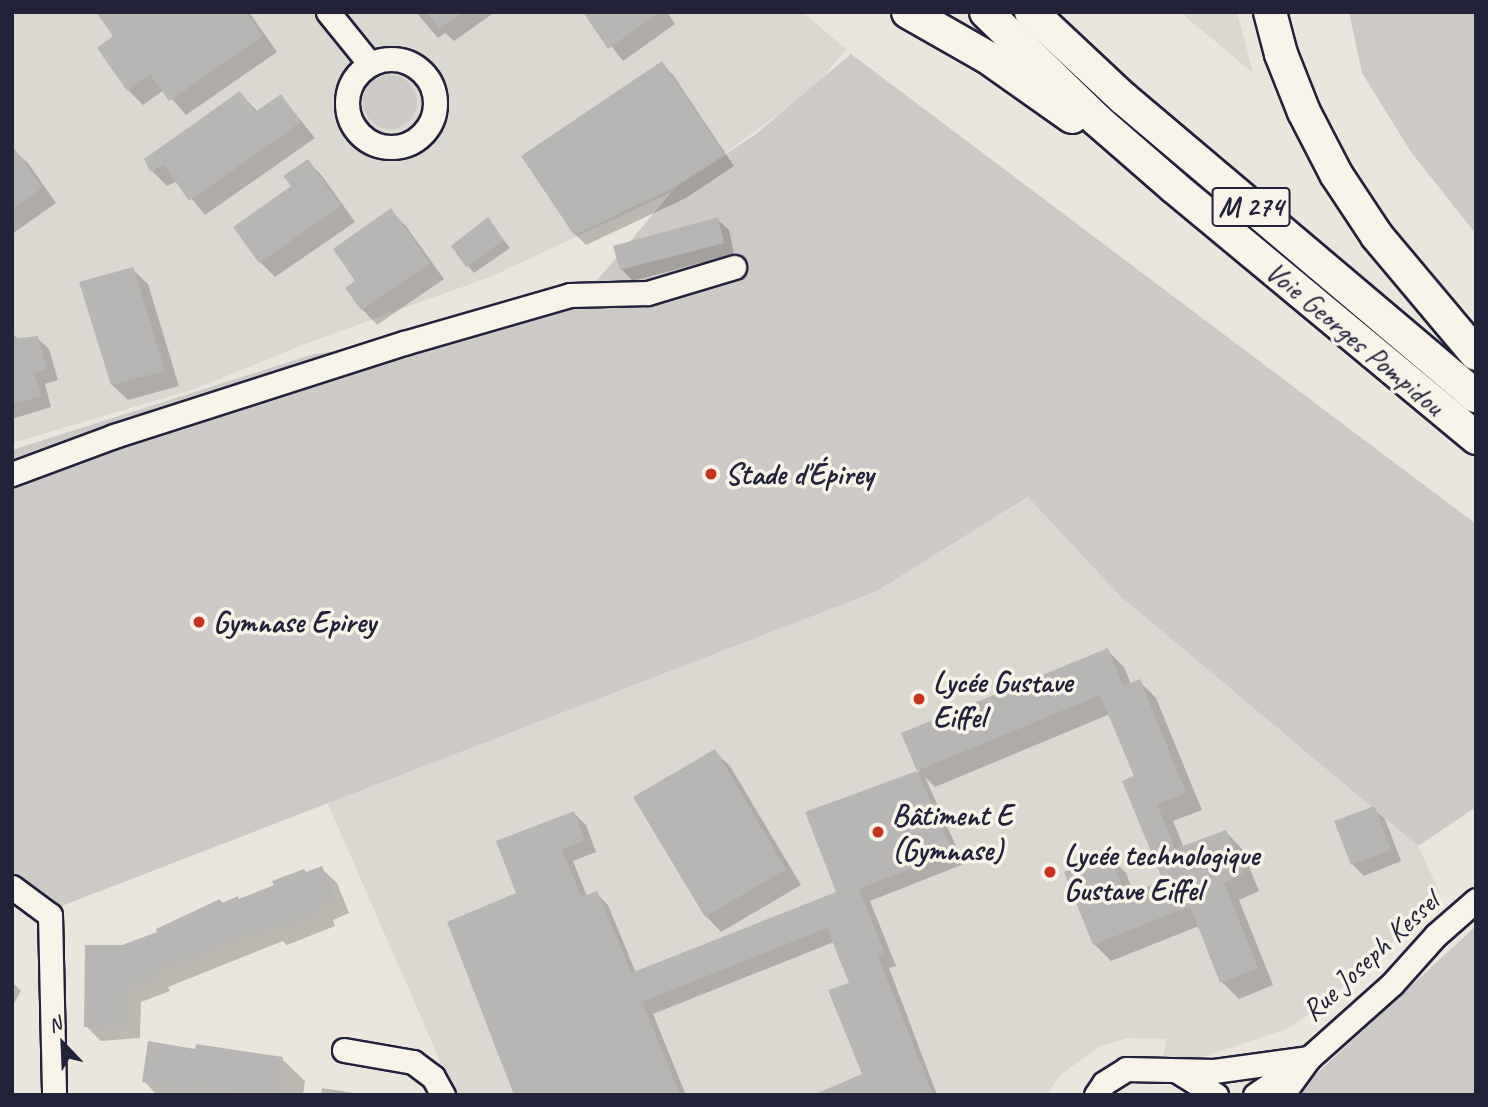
<!DOCTYPE html>
<html>
<head>
<meta charset="utf-8">
<style>
	body { margin:0 }
	#map { position:relative; width:1488px; height:1107px; overflow:hidden; background:#eae6de; font-family:Caveat,sans-serif }
	div>[style] { position:absolute }
	.built>* { inset:0; background:#dbd8d2 }
	.green>* { inset:0; background:#cdc9c6 }
	.round { border-radius:50% }
	.shadow>* { inset:0; background:#0003 }
	.building>* { inset:0; background:#b8b6b5 }
	.roads { filter:drop-shadow(2px 0 #22223b) drop-shadow(-2px 0 #22223b) drop-shadow(0 2px #22223b) drop-shadow(0 -2px #22223b) }
	.minor>* { height:23px; margin:-11.5px; padding:0 11.5px; transform-origin:11.5px; border-radius:11.5px; background:#f7f3e8 }
	.minor>.ring { margin:-11.5px; padding:0; box-sizing:content-box; background:none; border:23px solid #f7f3e8; border-radius:50% }
	.highway>* { height:32px; margin:-16px; padding:0 16px; transform-origin:16px; border-radius:16px; background:#f7f3e8 }
	.dots>* { width:19px; height:19px; translate:-50% -50%; box-sizing:border-box; border:4px solid #f7f3e8; border-radius:50% }
	span { translate:-50% -50%; white-space:nowrap; text-align:center; line-height:1.15; -webkit-text-stroke:7px #f7f3e8; paint-order:stroke }
	.shield-label span { padding:2px 5px; background:#f7f3e8; border:2px solid; border-radius:5px; -webkit-text-stroke-width:0 }
	.shield-label { font-size:28px; color:#22223b; font-weight:700 }
	.street-label { font-size:30px; color:#22223b }
	.poi-label { font-size:30px; color:#22223b; font-weight:700 }
	.left { translate:0 -50%; text-align:left }
	.frame { position:absolute; inset:0; border:14px solid #22223b; pointer-events:none }
	.north { position:absolute; left:28px; top:1009px; width:70px; height:70px; -webkit-text-stroke:5px #f7f3e8; paint-order:stroke; rotate:337deg; font-size:19px; font-weight:700; line-height:28px; text-align:center; color:#22223b }
	.north::after { content:''; display:block; margin:auto; width:24px; height:32px; background:#22223b; clip-path:polygon(50% 0,100% 100%,50% 72%,0 100%) }
</style>
</head>
<body>
<div id="map">
	<div class="built">
		<i style="clip-path:polygon(12px 12px,803px 12px,846px 49px,813px 90px,668px 194px,490px 277px,302px 345px,195px 389px,12px 443px)"></i>
		<i style="clip-path:polygon(1180px 12px,1237px 12px,1253px 73px)"></i>
		<i style="clip-path:polygon(1029px 497px,1120px 596px,1418px 846px,1439px 891px,1414px 923px,1321px 1006px,1287px 1029px,1160px 1071px,1167px 1039px,1129px 1038px,1100px 1046px,1060px 1075px,1047px 1095px,455px 1095px,327px 802px,877px 591px)"></i>
	</div>
	<div class="green">
		<i style="clip-path:polygon(1349px 12px,1476px 12px,1476px 234px,1411px 152px,1362px 73px)"></i>
		<i style="clip-path:polygon(851px 54px,1476px 524px,1476px 807px,1418px 846px,1120px 596px,1028px 497px,877px 591px,59px 907px,12px 871px,12px 450px,314px 354px,468px 333px,583px 297px,675px 188px,756px 134px)"></i>
		<i class="round" style="left:363px;top:75px;width:54px;height:54px"></i>
		<i style="clip-path:polygon(1476px 926px,1476px 1095px,1294px 1095px,1401px 995px)"></i>
	</div>
	<div class="shadow">
		<i style="clip-path:polygon(98px 12px,249px 12px,277px 52px,186px 115px,164px 90px,143px 105px,128px 90px,115px 37px)"></i>
		<i style="clip-path:polygon(416px 12px,495px 12px,454px 41px,445px 33px,438px 38px)"></i>
		<i style="clip-path:polygon(585px 12px,667px 12px,675px 24px,623px 61px)"></i>
		<i style="clip-path:polygon(661px 63px,673px 75px,734px 166px,686px 198px,586px 245px,575px 234px)"></i>
		<i style="clip-path:polygon(240px 93px,258px 112px,281px 96px,315px 138px,205px 215px,177px 181px,167px 186px,152px 171px)"></i>
		<i style="clip-path:polygon(12px 149px,28px 163px,56px 203px,12px 234px)"></i>
		<i style="clip-path:polygon(308px 161px,323px 177px,355px 222px,275px 277px,260px 262px)"></i>
		<i style="clip-path:polygon(390px 211px,406px 226px,444px 279px,377px 325px,362px 309px,358px 281px)"></i>
		<i style="clip-path:polygon(488px 219px,510px 248px,474px 273px,467px 265px)"></i>
		<i style="clip-path:polygon(717px 219px,729px 230px,734px 254px,633px 281px,621px 269px)"></i>
		<i style="clip-path:polygon(132px 269px,148px 284px,179px 386px,128px 400px,112px 385px)"></i>
		<i style="clip-path:polygon(12px 333px,19px 340px,37px 338px,49px 349px,58px 380px,45px 384px,51px 407px,12px 419px)"></i>
		<i style="clip-path:polygon(1107px 650px,1124px 667px,1131px 684px,1139px 681px,1156px 698px,1202px 810px,1173px 821px,1184px 848px,1226px 832px,1242px 849px,1259px 891px,1239px 900px,1273px 985px,1239px 999px,1222px 982px,1199px 926px,1111px 961px,1094px 944px,1109px 856px,1126px 873px,1134px 894px,1165px 882px,1136px 777px,1110px 714px,935px 787px,925px 777px,964px 864px,870px 901px,896px 966px,889px 968px,937px 1095px,816px 1095px,864px 1075px,852px 984px,834px 942px,653px 1014px,686px 1095px,516px 1095px,518px 894px,574px 813px,586px 825px,596px 852px,573px 861px,587px 896px,596px 893px,608px 905px,636px 973px,839px 893px,807px 813px,919px 772px,904px 734px)"></i>
		<i style="clip-path:polygon(714px 751px,730px 766px,801px 885px,721px 932px,706px 916px,635px 798px)"></i>
		<i style="clip-path:polygon(1373px 808px,1385px 819px,1401px 861px,1364px 876px,1352px 864px)"></i>
		<i style="clip-path:polygon(321px 868px,337px 883px,349px 913px,333px 920px,335px 926px,287px 945px,283px 941px,168px 987px,170px 991px,141px 1002px,140px 1038px,101px 1041px,86px 1026px,122px 947px,159px 933px,220px 901px,223px 904px,240px 900px)"></i>
		<i style="clip-path:polygon(12px 982px,21px 991px,12px 1007px)"></i>
		<i style="clip-path:polygon(197px 1051px,282px 1059px,305px 1081px,303px 1095px,157px 1095px,144px 1081px)"></i>
		<i style="clip-path:polygon(322px 1088px,368px 1095px,321px 1095px)"></i>
	</div>
	<div class="building">
		<i style="clip-path:polygon(96px 12px,246px 12px,263px 36px,169px 101px,150px 74px,127px 91px,97px 48px,113px 36px)"></i>
		<i style="clip-path:polygon(427px 12px,463px 12px,439px 29px)"></i>
		<i style="clip-path:polygon(583px 12px,660px 12px,608px 49px)"></i>
		<i style="clip-path:polygon(662px 61px,724px 154px,674px 187px,574px 235px,521px 156px)"></i>
		<i style="clip-path:polygon(240px 91px,255px 112px,281px 94px,301px 122px,189px 201px,164px 165px,150px 172px,144px 159px)"></i>
		<i style="clip-path:polygon(12px 145px,42px 188px,12px 209px)"></i>
		<i style="clip-path:polygon(308px 159px,341px 206px,259px 263px,233px 227px,291px 186px,283px 176px)"></i>
		<i style="clip-path:polygon(391px 208px,430px 263px,361px 310px,345px 288px,355px 281px,333px 249px)"></i>
		<i style="clip-path:polygon(488px 217px,504px 240px,466px 267px,451px 246px)"></i>
		<i style="clip-path:polygon(718px 217px,724px 243px,620px 270px,613px 246px)"></i>
		<i style="clip-path:polygon(133px 267px,165px 371px,111px 385px,79px 282px)"></i>
		<i style="clip-path:polygon(38px 336px,47px 369px,34px 373px,41px 396px,12px 404px,12px 339px)"></i>
		<i style="clip-path:polygon(1108px 648px,1123px 686px,1140px 679px,1186px 793px,1157px 804px,1175px 849px,1226px 830px,1244px 874px,1224px 883px,1258px 968px,1220px 983px,1190px 906px,1093px 945px,1064px 872px,1109px 854px,1126px 895px,1163px 881px,1122px 781px,1134px 776px,1100px 695px,917px 771px,901px 733px)"></i>
		<i style="clip-path:polygon(715px 749px,786px 869px,705px 917px,633px 797px)"></i>
		<i style="clip-path:polygon(917px 771px,953px 852px,859px 889px,885px 954px,878px 956px,933px 1095px,813px 1095px,862px 1074px,828px 990px,849px 983px,827px 928px,642px 1002px,680px 1095px,514px 1095px,447px 922px,516px 893px,496px 841px,574px 811px,585px 840px,562px 849px,581px 897px,597px 891px,631px 973px,836px 892px,805px 812px)"></i>
		<i style="clip-path:polygon(1374px 806px,1391px 850px,1351px 865px,1334px 821px)"></i>
		<i style="clip-path:polygon(322px 866px,334px 898px,319px 904px,321px 910px,270px 930px,269px 926px,154px 971px,155px 975px,126px 987px,126px 1024px,84px 1027px,85px 945px,122px 945px,157px 932px,156px 929px,220px 899px,222px 903px,238px 896px,239px 899px,274px 885px,272px 881px,304px 869px,306px 872px)"></i>
		<i style="clip-path:polygon(148px 1041px,195px 1049px,196px 1044px,283px 1057px,278px 1092px,261px 1090px,261px 1094px,199px 1086px,198px 1090px,142px 1082px)"></i>
	</div>
	<div class="roads">
		<div class="minor">
			<i style="left:328px;top:12px;width:67px;rotate:51.1deg"></i>
			<i class="ring" style="left:347px;top:59px;width:65px;height:65px"></i>
			<i style="left:12px;top:474px;width:109px;rotate:-20.4deg"></i>
			<i style="left:114px;top:436px;width:305px;rotate:-17.8deg"></i>
			<i style="left:404px;top:343px;width:173px;rotate:-16.1deg"></i>
			<i style="left:570px;top:295px;width:78px;rotate:-1.5deg"></i>
			<i style="left:648px;top:293px;width:90px;rotate:-16.8deg"></i>
			<i style="left:12px;top:887px;width:47px;rotate:36.4deg"></i>
			<i style="left:50px;top:915px;width:180px;rotate:88.7deg"></i>
			<i style="left:344px;top:1050px;width:70px;rotate:9.9deg"></i>
			<i style="left:413px;top:1062px;width:25px;rotate:37deg"></i>
			<i style="left:433px;top:1077px;width:21px;rotate:61deg"></i>
			<i style="left:1177px;top:1071px;width:46px;rotate:31.6deg"></i>
			<i style="left:1096px;top:1095px;width:14px;rotate:-56deg"></i>
			<i style="left:1104px;top:1083px;width:26px;rotate:-32deg"></i>
			<i style="left:1126px;top:1069px;width:88px;rotate:1.3deg"></i>
			<i style="left:1214px;top:1071px;width:96px;rotate:-7.8deg"></i>
			<i style="left:1255px;top:1095px;width:46px;rotate:-34.4deg"></i>
			<i style="left:1282px;top:1095px;width:46px;rotate:-53.9deg"></i>
			<i style="left:1309px;top:1058px;width:111px;rotate:-41.7deg"></i>
			<i style="left:1392px;top:984px;width:66px;rotate:-48.1deg"></i>
			<i style="left:1436px;top:935px;width:53px;rotate:-41.2deg"></i>
		</div>
		<div class="highway">
			<i style="left:908px;top:12px;width:91px;rotate:29.7deg"></i>
			<i style="left:987px;top:57px;width:104px;rotate:35.2deg"></i>
			<i style="left:986px;top:12px;width:155px;rotate:44.2deg"></i>
			<i style="left:1097px;top:120px;width:102px;rotate:41deg"></i>
			<i style="left:1174px;top:187px;width:393px;rotate:39.7deg"></i>
			<i style="left:1031px;top:12px;width:126px;rotate:43.1deg"></i>
			<i style="left:1123px;top:98px;width:462px;rotate:40.2deg"></i>
			<i style="left:1270px;top:12px;width:43px;rotate:75.3deg"></i>
			<i style="left:1281px;top:54px;width:62px;rotate:68.4deg"></i>
			<i style="left:1304px;top:112px;width:70px;rotate:62.7deg"></i>
			<i style="left:1336px;top:174px;width:74px;rotate:56.5deg"></i>
			<i style="left:1377px;top:236px;width:154px;rotate:50deg"></i>
		</div>
	</div>
	<div class="dots">
		<i style="left:711px;top:474px;background:#c8321e"></i>
		<i style="left:199px;top:622px;background:#c8321e"></i>
		<i style="left:919px;top:699px;background:#c8321e"></i>
		<i style="left:878px;top:832px;background:#c8321e"></i>
		<i style="left:1050px;top:872px;background:#c8321e"></i>
	</div>
	<div class="shield-label">
		<span style="left:1251px;top:207px">M 274</span>
	</div>
	<div class="street-label">
		<span style="left:1355px;top:338px;rotate:40deg">Voie Georges Pompidou</span>
		<span style="left:1370px;top:956px;rotate:-43deg">Rue Joseph Kessel</span>
	</div>
	<div class="poi-label">
		<span class="left" style="left:725px;top:474px">Stade d'Épirey</span>
		<span class="left" style="left:213px;top:622px">Gymnase Epirey</span>
		<span class="left" style="left:933px;top:699px">Lycée Gustave<br>Eiffel</span>
		<span class="left" style="left:892px;top:832px">Bâtiment E<br>(Gymnase)</span>
		<span class="left" style="left:1064px;top:872px">Lycée technologique<br>Gustave Eiffel</span>
	</div>
	<div class="frame"></div>
	<div class="north">N</div>
</div>
</body>
</html>
